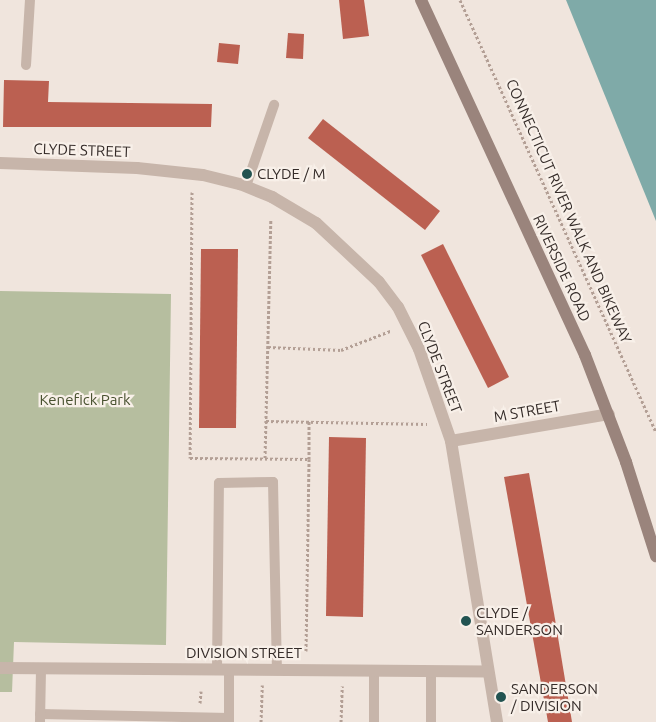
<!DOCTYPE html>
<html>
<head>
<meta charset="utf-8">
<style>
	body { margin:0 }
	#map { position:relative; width:656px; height:722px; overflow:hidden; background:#f0e5dd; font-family:Ubuntu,sans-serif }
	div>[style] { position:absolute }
	.green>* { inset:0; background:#b6be9f }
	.water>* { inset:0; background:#7faaa8 }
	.building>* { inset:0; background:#bb6051 }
	.path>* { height:3px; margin-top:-1.5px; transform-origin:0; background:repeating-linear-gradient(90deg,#b39f95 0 2.5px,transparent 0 5px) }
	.lane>* { height:10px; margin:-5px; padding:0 5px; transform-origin:5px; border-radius:5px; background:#c7b5aa }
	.street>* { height:12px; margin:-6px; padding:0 6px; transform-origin:6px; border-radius:6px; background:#c7b5aa }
	.secondary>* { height:12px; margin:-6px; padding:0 6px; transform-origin:6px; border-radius:6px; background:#9a847c }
	.dots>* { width:14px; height:14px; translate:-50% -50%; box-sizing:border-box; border:2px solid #f8f0e9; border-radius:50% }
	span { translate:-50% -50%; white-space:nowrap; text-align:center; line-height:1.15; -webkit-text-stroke:4.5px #f8f0e9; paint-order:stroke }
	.street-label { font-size:15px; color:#352c29 }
	.poi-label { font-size:15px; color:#352c29 }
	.left { translate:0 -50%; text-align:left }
	.park-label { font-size:15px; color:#48512f }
</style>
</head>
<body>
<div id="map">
	<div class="green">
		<i style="clip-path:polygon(0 291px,171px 294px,166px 645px,14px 642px,12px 692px,0 692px)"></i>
	</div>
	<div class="water">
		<i style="clip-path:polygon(566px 0,656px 0,656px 221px)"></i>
	</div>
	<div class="building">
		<i style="clip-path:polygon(339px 0,364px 0,369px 36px,343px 39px)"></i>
		<i style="clip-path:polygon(288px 33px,304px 34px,303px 59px,286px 58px)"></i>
		<i style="clip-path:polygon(219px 43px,240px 45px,238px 64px,217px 62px)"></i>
		<i style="clip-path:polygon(4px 80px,49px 81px,48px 102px,212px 104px,211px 127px,3px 127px)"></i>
		<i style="clip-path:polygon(323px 119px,440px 211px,425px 230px,308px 138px)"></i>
		<i style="clip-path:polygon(443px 244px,509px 377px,488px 388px,421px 255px)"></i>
		<i style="clip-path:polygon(201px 249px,238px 249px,236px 428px,199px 428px)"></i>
		<i style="clip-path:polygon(329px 437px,366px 438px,363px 617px,326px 616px)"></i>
		<i style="clip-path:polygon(529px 473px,555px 619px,572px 722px,548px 722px,504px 477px)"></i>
	</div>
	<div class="path">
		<i style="left:460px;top:0;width:474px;rotate:65.6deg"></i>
		<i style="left:192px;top:192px;width:266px;rotate:90.4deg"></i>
		<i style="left:190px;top:458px;width:119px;rotate:0.5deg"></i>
		<i style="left:309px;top:459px;width:38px;rotate:-90deg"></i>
		<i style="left:268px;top:347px;width:73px;rotate:2.4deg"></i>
		<i style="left:341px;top:350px;width:53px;rotate:-21.2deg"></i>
		<i style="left:266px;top:421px;width:161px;rotate:1.1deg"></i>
		<i style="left:265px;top:458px;width:239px;rotate:-88.6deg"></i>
		<i style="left:306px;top:651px;width:192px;rotate:-89.1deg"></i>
		<i style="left:200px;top:703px;width:12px;rotate:-85deg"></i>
		<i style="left:261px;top:722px;width:37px;rotate:-88deg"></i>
		<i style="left:341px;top:722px;width:36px;rotate:-88deg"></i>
	</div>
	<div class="lane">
		<i style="left:26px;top:65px;width:65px;rotate:-86.5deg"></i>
		<i style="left:246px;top:186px;width:86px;rotate:-70.9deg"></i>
		<i style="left:217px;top:669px;width:186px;rotate:-89.4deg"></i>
		<i style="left:219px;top:483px;width:54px;rotate:-1.1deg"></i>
		<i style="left:273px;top:482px;width:188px;rotate:88.8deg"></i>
		<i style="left:40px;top:714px;width:189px;rotate:1.2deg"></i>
		<i style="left:40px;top:722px;width:54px;rotate:-88.9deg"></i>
		<i style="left:229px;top:722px;width:52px;rotate:-90deg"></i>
		<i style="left:374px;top:722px;width:52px;rotate:-90deg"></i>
		<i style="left:431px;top:722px;width:51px;rotate:-90deg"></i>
	</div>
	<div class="street">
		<i style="left:0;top:163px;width:137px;rotate:2.1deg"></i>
		<i style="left:137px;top:168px;width:66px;rotate:6.1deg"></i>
		<i style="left:203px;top:175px;width:38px;rotate:14deg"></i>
		<i style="left:240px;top:184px;width:35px;rotate:22deg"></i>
		<i style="left:272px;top:197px;width:51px;rotate:30.6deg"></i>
		<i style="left:316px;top:223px;width:86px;rotate:43.1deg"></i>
		<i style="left:379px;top:282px;width:31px;rotate:53deg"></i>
		<i style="left:398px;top:307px;width:47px;rotate:63.4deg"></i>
		<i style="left:419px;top:349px;width:97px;rotate:70.8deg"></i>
		<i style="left:451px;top:441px;width:285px;rotate:80.7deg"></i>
		<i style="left:451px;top:441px;width:160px;rotate:-9.7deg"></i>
		<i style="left:0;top:668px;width:488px;rotate:0.4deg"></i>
	</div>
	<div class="secondary">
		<i style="left:421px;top:0;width:391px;rotate:65.2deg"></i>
		<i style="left:585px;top:355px;width:115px;rotate:69deg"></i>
		<i style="left:626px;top:462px;width:99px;rotate:72.3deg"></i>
	</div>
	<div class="dots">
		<i style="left:247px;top:174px;background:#225351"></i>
		<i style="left:466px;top:621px;background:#225351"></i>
		<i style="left:501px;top:697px;background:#225351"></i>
	</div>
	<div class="street-label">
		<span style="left:82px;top:150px;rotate:2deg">CLYDE STREET</span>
		<span style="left:569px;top:211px;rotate:66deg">CONNECTICUT RIVER WALK AND BIKEWAY</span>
		<span style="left:562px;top:268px;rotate:65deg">RIVERSIDE ROAD</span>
		<span style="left:440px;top:367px;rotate:69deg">CLYDE STREET</span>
		<span style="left:527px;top:411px;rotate:-10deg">M STREET</span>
		<span style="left:244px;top:653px">DIVISION STREET</span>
	</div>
	<div class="poi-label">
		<span class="left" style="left:257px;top:174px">CLYDE / M</span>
		<span class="left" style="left:476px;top:621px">CLYDE /<br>SANDERSON</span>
		<span class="left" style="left:511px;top:697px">SANDERSON<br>/ DIVISION</span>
	</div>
	<div class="park-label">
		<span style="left:85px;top:400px">Kenefick Park</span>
	</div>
</div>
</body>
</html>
